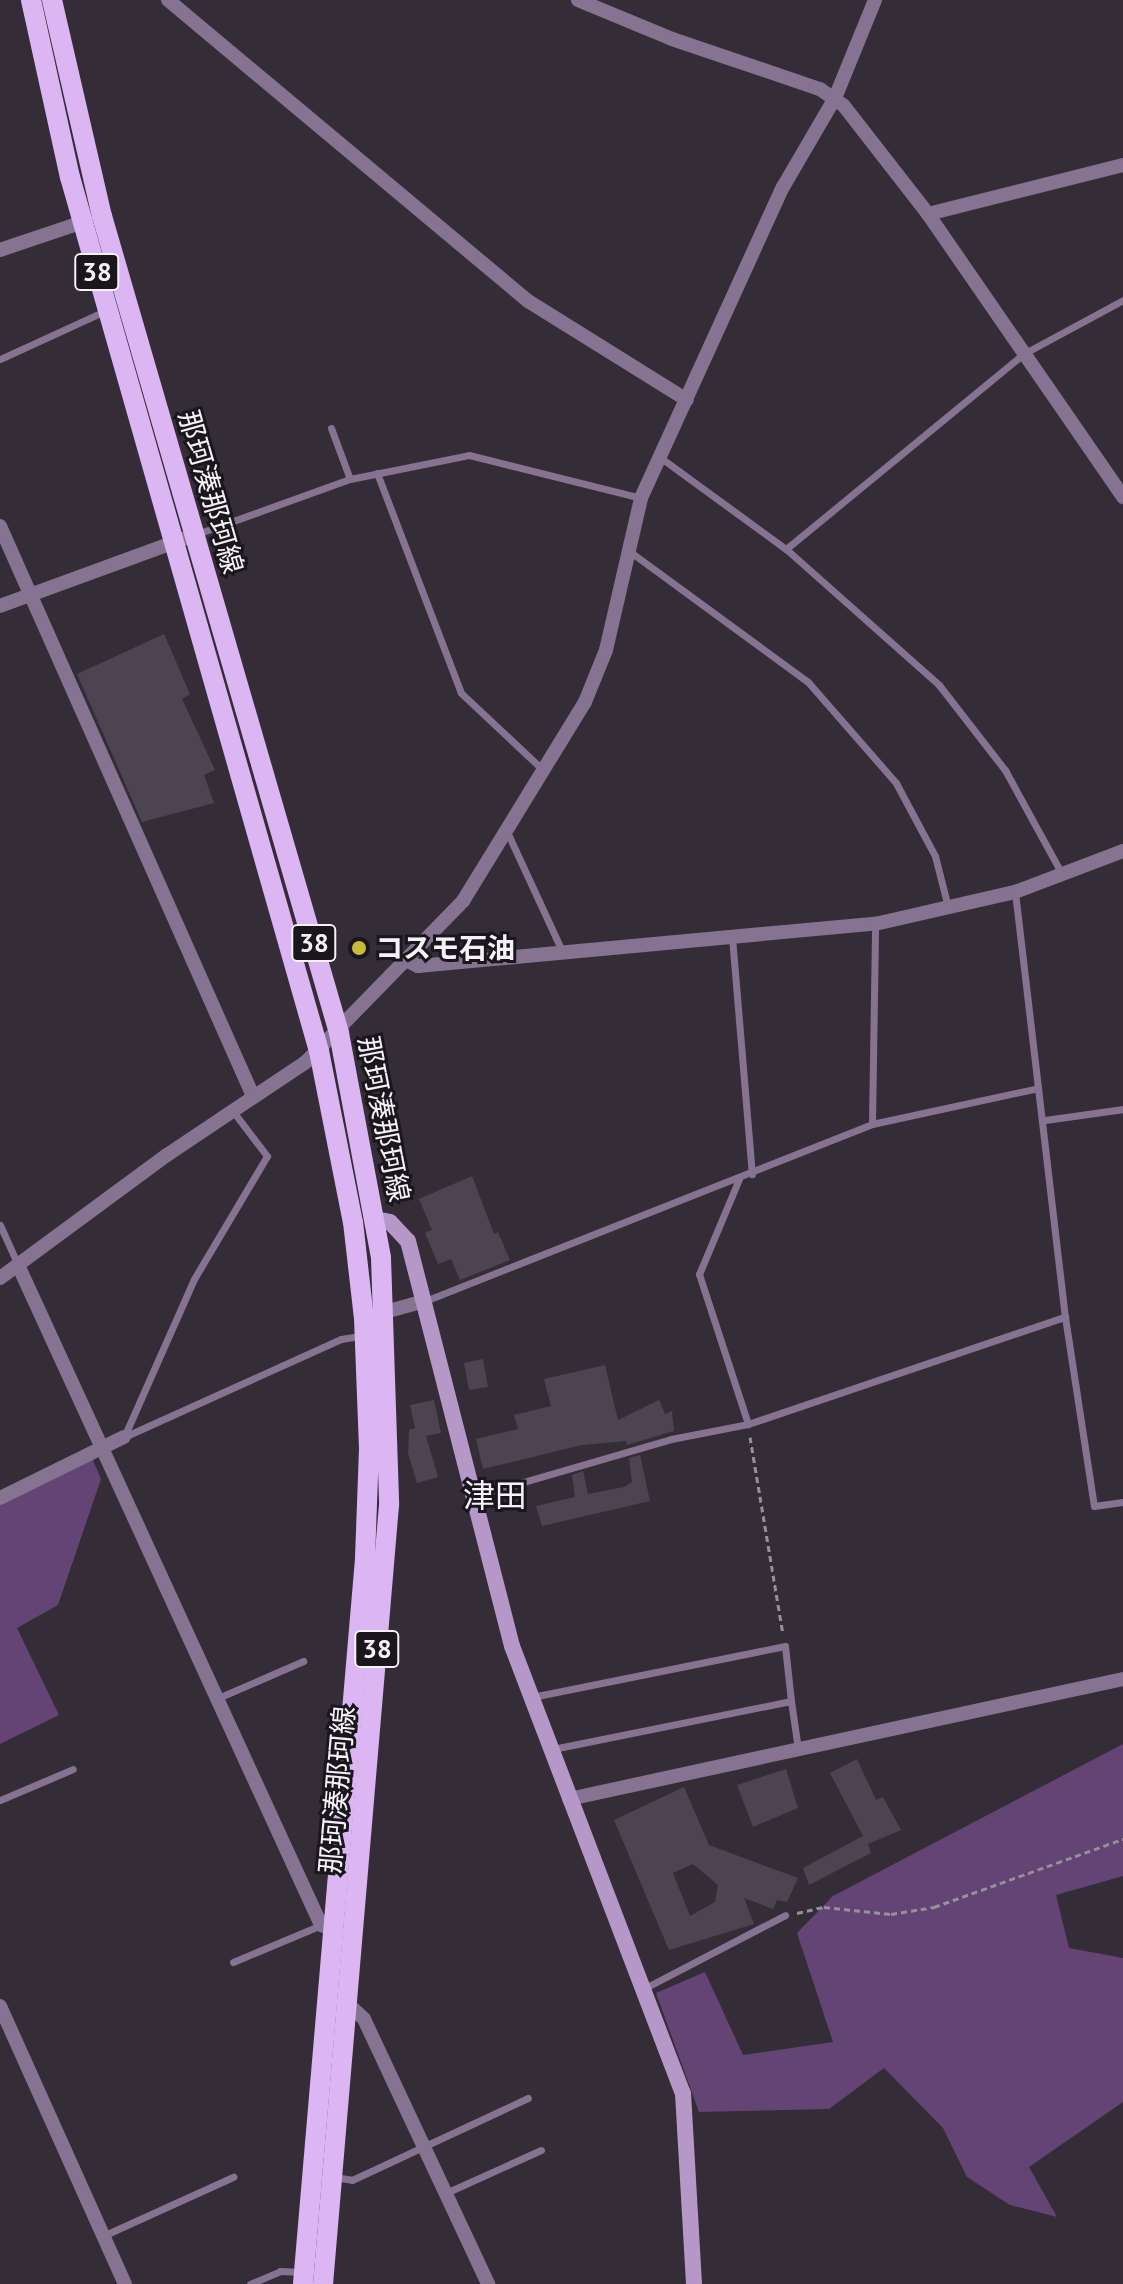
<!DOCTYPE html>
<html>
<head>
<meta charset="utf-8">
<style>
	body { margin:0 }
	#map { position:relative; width:1123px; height:2284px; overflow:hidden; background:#342d38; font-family:"PT Sans","Noto Sans JP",sans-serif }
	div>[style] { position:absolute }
	.green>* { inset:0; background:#634474 }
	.building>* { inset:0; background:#4c4551 }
	.path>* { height:3px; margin-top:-1.5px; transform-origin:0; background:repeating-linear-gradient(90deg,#969099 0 6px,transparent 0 10px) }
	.lane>* { height:7px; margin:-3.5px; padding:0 3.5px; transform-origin:3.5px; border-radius:3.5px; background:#867391 }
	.street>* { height:14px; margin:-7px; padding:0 7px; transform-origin:7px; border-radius:7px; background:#867391 }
	.secondary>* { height:16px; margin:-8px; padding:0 8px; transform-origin:8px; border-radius:8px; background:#b698c8 }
	.primary>* { height:20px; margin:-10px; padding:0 10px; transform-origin:10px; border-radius:10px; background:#dcb5f3 }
	.dots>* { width:22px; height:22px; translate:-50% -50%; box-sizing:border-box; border:4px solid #1a171c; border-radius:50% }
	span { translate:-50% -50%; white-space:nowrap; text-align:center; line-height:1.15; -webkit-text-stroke:6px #1a171c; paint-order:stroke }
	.shield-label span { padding:2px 6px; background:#1a171c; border:2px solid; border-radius:6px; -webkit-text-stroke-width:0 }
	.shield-label { font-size:26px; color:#f6f1f8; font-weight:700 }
	.street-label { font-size:28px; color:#f6f1f8 }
	.poi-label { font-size:28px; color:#f6f1f8; font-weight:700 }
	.left { translate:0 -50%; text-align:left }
	.quarter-label { font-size:32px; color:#f6f1f8 }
</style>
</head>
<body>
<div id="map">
	<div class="green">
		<i style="clip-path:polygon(92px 1458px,101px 1479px,58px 1605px,17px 1628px,59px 1715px,0 1744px,0 1505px)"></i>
		<i style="clip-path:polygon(1123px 1744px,1123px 1876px,1056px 1895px,1069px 1948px,1123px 1958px,1123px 2102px,1029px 2167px,1057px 2217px,1010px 2205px,967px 2177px,943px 2128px,884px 2068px,829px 2109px,699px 2112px,656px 1993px,705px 1972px,743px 2055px,833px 2042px,797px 1933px,833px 1896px)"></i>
	</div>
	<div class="building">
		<i style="clip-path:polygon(164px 634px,190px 694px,182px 699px,215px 770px,204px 775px,214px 803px,142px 822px,77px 674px)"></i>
		<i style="clip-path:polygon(472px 1176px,494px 1234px,498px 1232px,510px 1260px,460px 1280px,451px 1259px,438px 1264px,425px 1233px,432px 1230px,419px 1199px)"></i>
		<i style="clip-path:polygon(483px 1359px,488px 1387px,469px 1390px,464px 1363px)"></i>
		<i style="clip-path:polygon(605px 1365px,618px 1420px,659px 1400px,665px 1414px,672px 1411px,674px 1431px,627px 1445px,626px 1441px,582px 1445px,483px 1469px,476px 1439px,518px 1429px,514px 1415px,551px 1406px,544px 1379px)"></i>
		<i style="clip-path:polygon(434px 1400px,441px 1433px,426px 1436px,438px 1477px,417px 1483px,408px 1453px,409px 1430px,415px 1428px,410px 1405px)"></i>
		<i style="clip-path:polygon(640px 1455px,650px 1501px,542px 1526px,536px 1506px,575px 1497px,572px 1475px,583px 1471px,588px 1494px,624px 1487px,632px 1482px,629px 1458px)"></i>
		<i style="clip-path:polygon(857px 1759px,876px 1800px,883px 1797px,901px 1830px,868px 1844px,871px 1853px,809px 1885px,803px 1868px,863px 1836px,830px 1773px)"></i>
		<i style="clip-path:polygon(786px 1769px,798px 1808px,753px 1827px,737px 1785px)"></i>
		<i style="clip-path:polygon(evenodd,684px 1787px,709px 1845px,798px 1878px,787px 1902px,777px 1900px,773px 1909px,744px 1898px,754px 1924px,669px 1950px,614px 1820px,684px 1787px,693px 1864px,718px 1885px,715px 1902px,690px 1916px,673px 1873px,693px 1864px)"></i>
	</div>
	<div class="path">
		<i style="left:750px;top:1437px;width:200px;rotate:80.5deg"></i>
		<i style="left:797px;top:1913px;width:28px;rotate:-13deg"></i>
		<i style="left:824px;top:1907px;width:67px;rotate:6deg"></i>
		<i style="left:891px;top:1914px;width:44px;rotate:-9.2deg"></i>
		<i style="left:934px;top:1907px;width:201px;rotate:-19.8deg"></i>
	</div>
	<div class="lane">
		<i style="left:0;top:359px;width:118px;rotate:-24.6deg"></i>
		<i style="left:331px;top:428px;width:54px;rotate:69.6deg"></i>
		<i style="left:661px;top:458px;width:155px;rotate:36.1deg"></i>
		<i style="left:786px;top:549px;width:309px;rotate:-39.4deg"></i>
		<i style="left:1025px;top:353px;width:111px;rotate:-28.4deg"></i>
		<i style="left:377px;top:473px;width:235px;rotate:69.1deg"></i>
		<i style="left:461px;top:693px;width:114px;rotate:43.2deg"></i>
		<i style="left:197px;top:534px;width:163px;rotate:-19.8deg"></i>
		<i style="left:350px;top:479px;width:121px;rotate:-11.4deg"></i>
		<i style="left:469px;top:455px;width:177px;rotate:14deg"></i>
		<i style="left:786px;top:549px;width:205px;rotate:41.6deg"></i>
		<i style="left:939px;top:685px;width:108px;rotate:52.2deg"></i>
		<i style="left:1005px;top:770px;width:119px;rotate:61.3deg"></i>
		<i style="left:629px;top:551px;width:222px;rotate:36.2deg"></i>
		<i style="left:808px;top:682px;width:134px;rotate:48.9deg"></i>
		<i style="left:896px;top:783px;width:83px;rotate:61.9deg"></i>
		<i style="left:935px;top:856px;width:53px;rotate:75.7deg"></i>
		<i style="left:508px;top:834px;width:131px;rotate:65.2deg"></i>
		<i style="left:1015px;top:892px;width:428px;rotate:83.3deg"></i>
		<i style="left:1065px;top:1317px;width:191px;rotate:81.3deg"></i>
		<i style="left:1094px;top:1506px;width:29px;rotate:-8deg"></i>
		<i style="left:732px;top:937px;width:238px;rotate:85.2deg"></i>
		<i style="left:1045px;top:1120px;width:79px;rotate:-8deg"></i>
		<i style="left:872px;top:1124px;width:200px;rotate:-89.1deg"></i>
		<i style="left:739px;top:1179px;width:103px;rotate:112.8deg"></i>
		<i style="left:699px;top:1274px;width:158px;rotate:71.9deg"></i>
		<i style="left:0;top:1225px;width:44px;rotate:65.8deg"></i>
		<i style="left:425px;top:1301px;width:481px;rotate:-21.6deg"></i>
		<i style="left:872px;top:1124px;width:170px;rotate:-12.2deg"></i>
		<i style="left:124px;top:1437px;width:173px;rotate:-66.1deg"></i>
		<i style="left:194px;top:1279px;width:143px;rotate:-59.3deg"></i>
		<i style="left:267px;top:1156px;width:58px;rotate:-127.3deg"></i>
		<i style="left:124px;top:1437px;width:238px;rotate:-24.3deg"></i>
		<i style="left:341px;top:1339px;width:19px;rotate:-9deg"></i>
		<i style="left:475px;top:1496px;width:204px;rotate:-16.2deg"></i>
		<i style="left:671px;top:1439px;width:78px;rotate:-11deg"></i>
		<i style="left:748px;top:1424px;width:335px;rotate:-18.7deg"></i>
		<i style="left:532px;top:1697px;width:258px;rotate:-11.4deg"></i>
		<i style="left:785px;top:1646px;width:55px;rotate:83.8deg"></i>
		<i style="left:791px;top:1701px;width:243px;rotate:168.6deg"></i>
		<i style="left:218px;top:1698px;width:93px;rotate:-23.5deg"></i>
		<i style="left:791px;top:1701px;width:49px;rotate:81.7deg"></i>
		<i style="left:0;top:1800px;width:79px;rotate:-23deg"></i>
		<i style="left:233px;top:1962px;width:95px;rotate:-22.8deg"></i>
		<i style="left:645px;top:1988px;width:158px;rotate:-27.5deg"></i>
		<i style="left:334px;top:2177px;width:18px;rotate:9deg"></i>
		<i style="left:352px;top:2180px;width:194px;rotate:-25deg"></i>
		<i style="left:448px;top:2192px;width:102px;rotate:-24.3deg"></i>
		<i style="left:105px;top:2235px;width:141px;rotate:-24.4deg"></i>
		<i style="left:250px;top:2284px;width:33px;rotate:-23deg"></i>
		<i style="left:280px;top:2271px;width:21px;rotate:3deg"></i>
	</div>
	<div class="street">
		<i style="left:168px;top:0;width:469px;rotate:39.9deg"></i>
		<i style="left:528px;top:301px;width:187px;rotate:31.9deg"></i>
		<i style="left:578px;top:0;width:102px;rotate:22.5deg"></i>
		<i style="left:672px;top:39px;width:156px;rotate:18.7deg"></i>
		<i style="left:820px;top:89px;width:29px;rotate:35deg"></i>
		<i style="left:844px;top:106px;width:137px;rotate:52.1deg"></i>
		<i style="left:928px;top:214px;width:344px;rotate:55.4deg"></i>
		<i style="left:928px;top:214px;width:201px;rotate:-14.1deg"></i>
		<i style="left:0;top:250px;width:88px;rotate:-18.6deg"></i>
		<i style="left:0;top:526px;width:624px;rotate:66.07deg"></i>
		<i style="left:0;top:606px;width:207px;rotate:-20.1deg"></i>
		<i style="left:408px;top:961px;width:11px;rotate:27deg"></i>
		<i style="left:418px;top:966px;width:459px;rotate:-5.3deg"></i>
		<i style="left:875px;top:924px;width:144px;rotate:-12.9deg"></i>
		<i style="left:1015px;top:892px;width:116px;rotate:-20.8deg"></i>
		<i style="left:18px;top:1265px;width:726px;rotate:65.34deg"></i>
		<i style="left:321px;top:1925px;width:12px;rotate:20deg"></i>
		<i style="left:0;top:1278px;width:207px;rotate:-36.4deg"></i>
		<i style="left:167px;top:1155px;width:167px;rotate:-33.8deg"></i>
		<i style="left:306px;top:1062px;width:225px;rotate:-45.7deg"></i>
		<i style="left:463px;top:901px;width:233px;rotate:-58.5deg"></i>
		<i style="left:585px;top:702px;width:56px;rotate:-68deg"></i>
		<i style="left:606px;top:650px;width:156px;rotate:-77deg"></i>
		<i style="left:641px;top:498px;width:342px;rotate:-65.5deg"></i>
		<i style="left:783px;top:187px;width:103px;rotate:-59.7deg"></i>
		<i style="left:835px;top:98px;width:106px;rotate:-67.8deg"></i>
		<i style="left:385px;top:1312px;width:41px;rotate:-15.4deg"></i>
		<i style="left:0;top:1498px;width:138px;rotate:-26.2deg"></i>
		<i style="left:569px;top:1799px;width:567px;rotate:-12.22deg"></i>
		<i style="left:347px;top:2003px;width:23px;rotate:43deg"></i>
		<i style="left:364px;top:2019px;width:293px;rotate:64.9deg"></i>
		<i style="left:0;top:2006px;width:305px;rotate:65.8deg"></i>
	</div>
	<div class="secondary">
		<i style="left:375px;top:1219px;width:15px;rotate:11deg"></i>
		<i style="left:390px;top:1222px;width:26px;rotate:47deg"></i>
		<i style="left:408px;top:1241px;width:418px;rotate:75.6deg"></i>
		<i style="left:512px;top:1646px;width:479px;rotate:69.1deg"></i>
		<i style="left:683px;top:2093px;width:191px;rotate:86.7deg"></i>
	</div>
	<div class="primary">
		<i style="left:31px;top:0;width:181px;rotate:77.6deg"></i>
		<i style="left:70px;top:177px;width:909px;rotate:74.1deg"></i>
		<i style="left:319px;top:1051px;width:174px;rotate:78.8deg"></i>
		<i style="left:353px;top:1222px;width:97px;rotate:83.5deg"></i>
		<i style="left:364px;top:1318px;width:131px;rotate:87.8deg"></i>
		<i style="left:369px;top:1449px;width:110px;rotate:92.1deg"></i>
		<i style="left:365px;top:1559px;width:728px;rotate:94.89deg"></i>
		<i style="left:52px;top:0;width:222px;rotate:77deg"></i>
		<i style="left:102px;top:216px;width:851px;rotate:73.82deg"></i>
		<i style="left:339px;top:1033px;width:229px;rotate:79.4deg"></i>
		<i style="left:381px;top:1258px;width:247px;rotate:88.1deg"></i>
		<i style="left:389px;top:1505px;width:782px;rotate:94.84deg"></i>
	</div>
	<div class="dots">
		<i style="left:359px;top:948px;background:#c9bb3a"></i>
	</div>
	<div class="shield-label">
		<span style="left:97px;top:272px">38</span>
		<span style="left:314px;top:943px">38</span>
		<span style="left:377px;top:1649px">38</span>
	</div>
	<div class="street-label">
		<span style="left:211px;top:492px;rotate:74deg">那珂湊那珂線</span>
		<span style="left:384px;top:1119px;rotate:79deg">那珂湊那珂線</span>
		<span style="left:337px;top:1790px;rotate:-85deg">那珂湊那珂線</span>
	</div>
	<div class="poi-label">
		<span class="left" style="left:375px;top:948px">コスモ石油</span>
	</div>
	<div class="quarter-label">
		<span style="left:495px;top:1495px">津田</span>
	</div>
</div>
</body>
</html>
